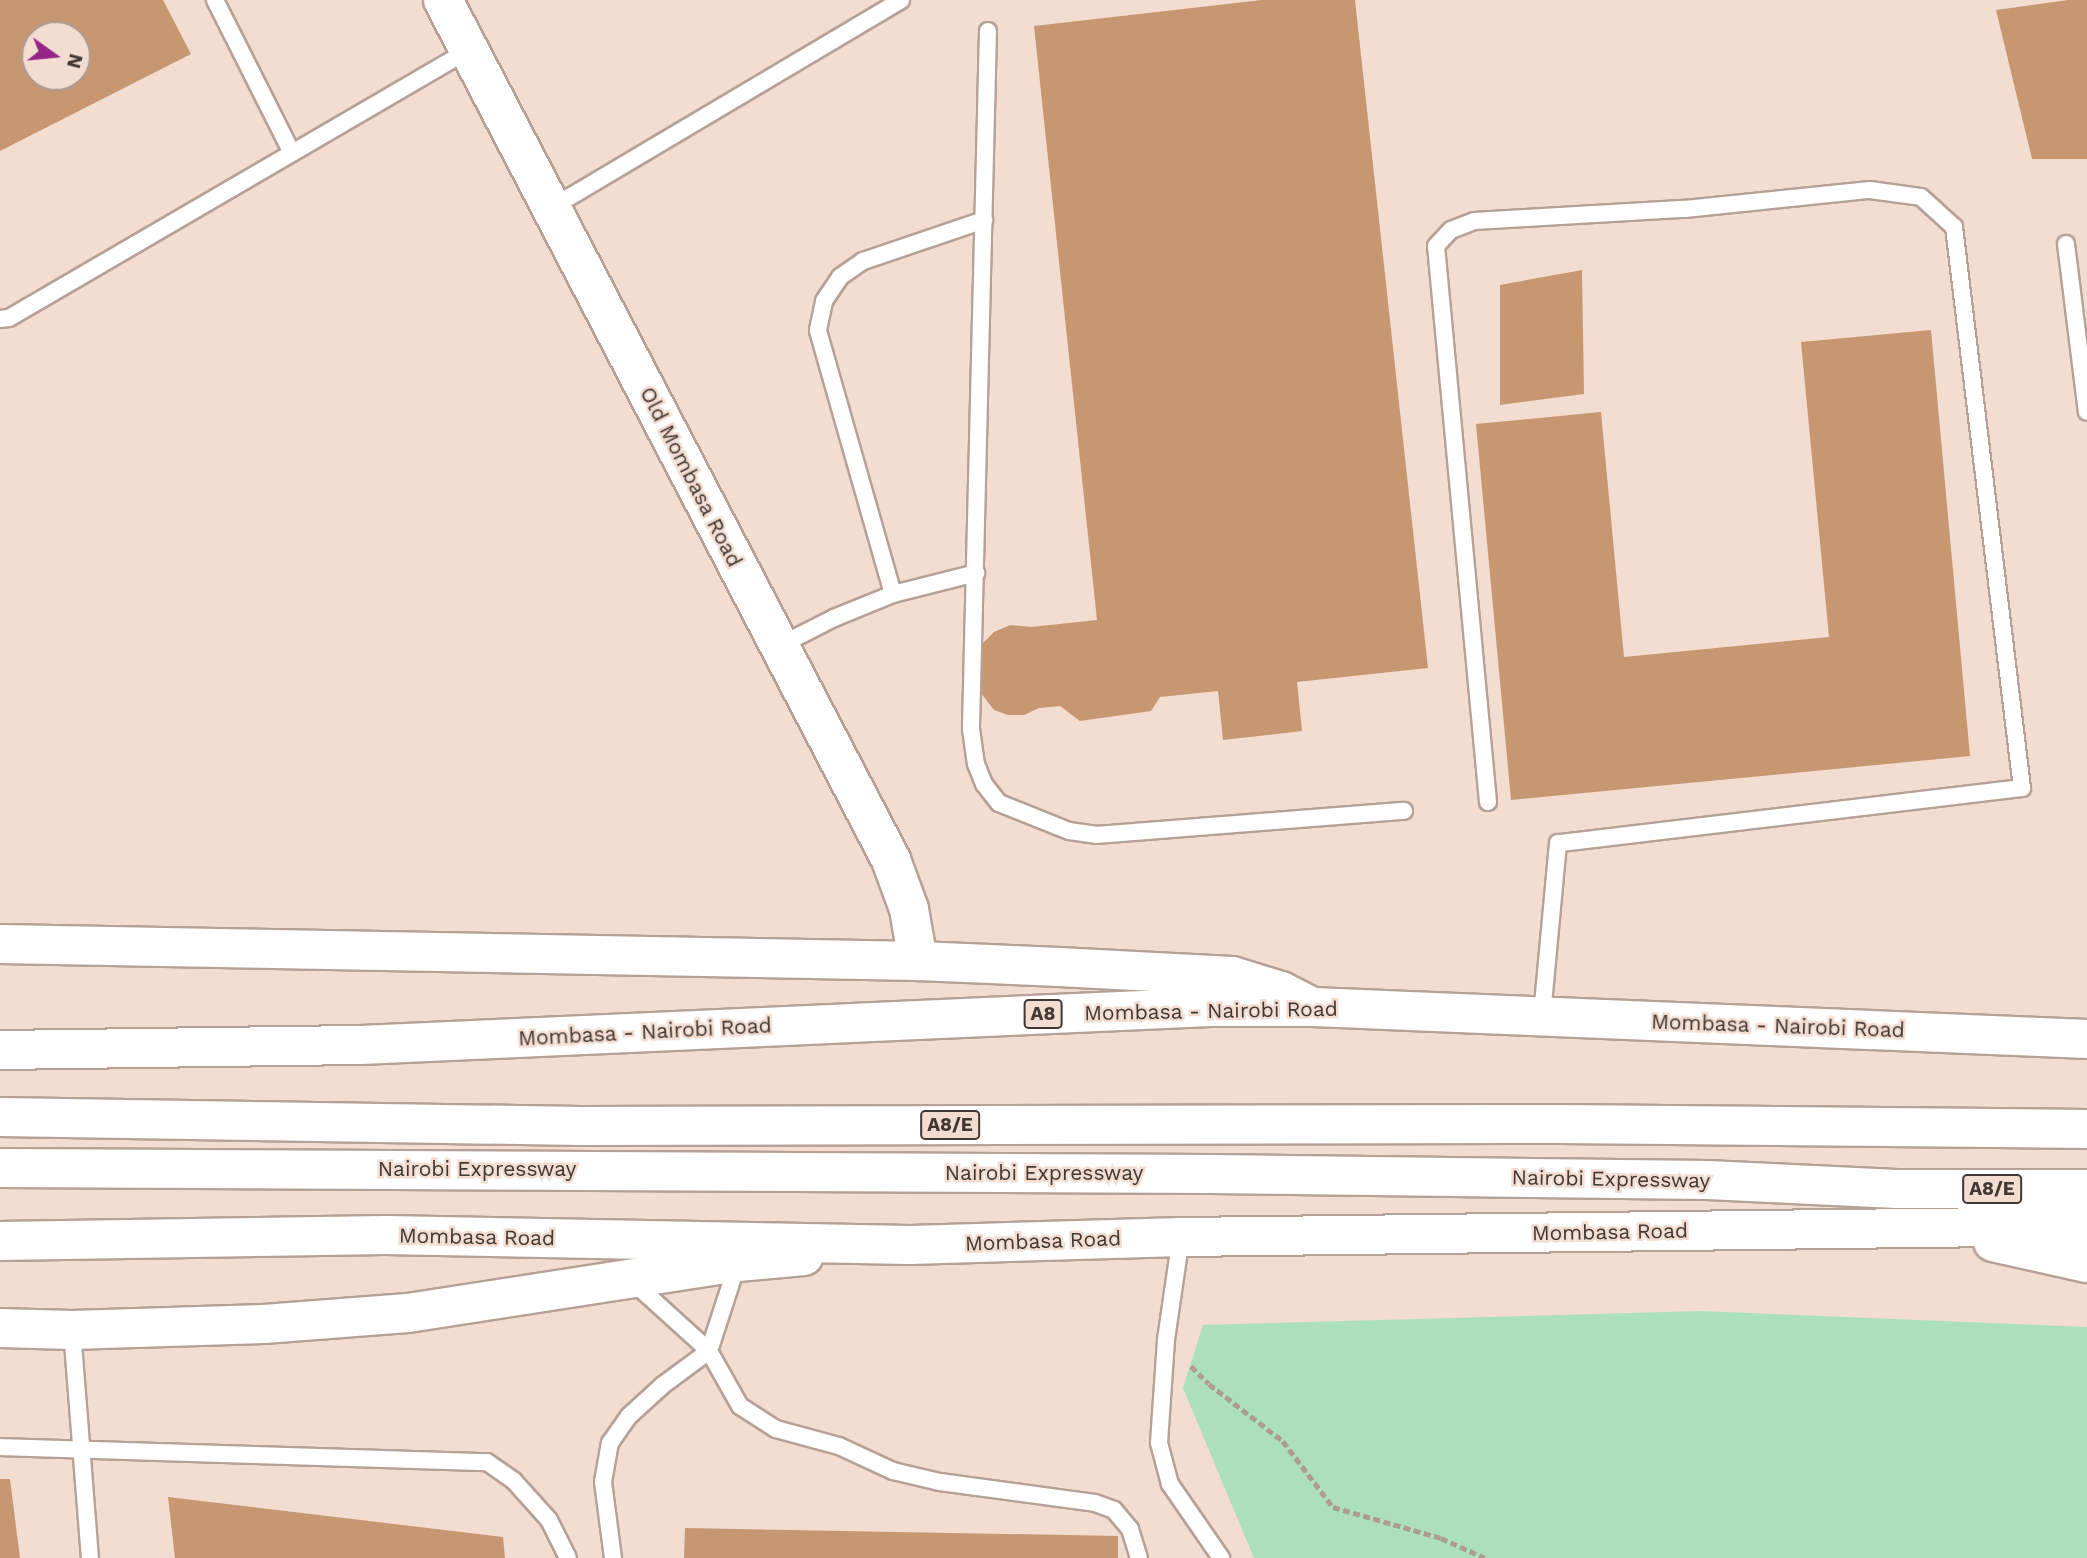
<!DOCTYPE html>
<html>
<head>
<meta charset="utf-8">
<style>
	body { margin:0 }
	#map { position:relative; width:2087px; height:1558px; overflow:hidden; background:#f3dcd0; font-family:"Work Sans",sans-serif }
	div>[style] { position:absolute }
	.green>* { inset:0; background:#ace0bb }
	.building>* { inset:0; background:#c79771 }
	.path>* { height:4.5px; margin-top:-2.25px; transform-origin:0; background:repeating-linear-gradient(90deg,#ae9c93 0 7px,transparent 0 10.5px) }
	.roads { filter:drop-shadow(2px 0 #b7a196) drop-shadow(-2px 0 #b7a196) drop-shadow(0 2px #b7a196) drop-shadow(0 -2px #b7a196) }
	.lane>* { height:16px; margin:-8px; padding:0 8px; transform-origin:8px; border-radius:8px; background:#fff }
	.secondary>* { height:38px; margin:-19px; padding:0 19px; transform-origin:19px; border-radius:19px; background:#fff }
	.highway>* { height:38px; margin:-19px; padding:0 19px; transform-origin:19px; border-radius:19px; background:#fff }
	span { translate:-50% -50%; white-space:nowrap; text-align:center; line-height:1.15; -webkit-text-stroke:5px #f3dcd0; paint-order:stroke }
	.shield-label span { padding:2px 5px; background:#f3dcd0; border:2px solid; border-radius:5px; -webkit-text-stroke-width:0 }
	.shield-label { font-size:19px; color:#413834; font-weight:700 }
	.street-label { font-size:21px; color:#413834 }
	.north { position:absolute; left:21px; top:21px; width:70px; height:70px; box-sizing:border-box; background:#f3dcd0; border:2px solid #ac9a92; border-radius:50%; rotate:105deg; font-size:19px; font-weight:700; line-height:28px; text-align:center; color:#413834 }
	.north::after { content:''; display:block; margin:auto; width:24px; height:32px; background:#962685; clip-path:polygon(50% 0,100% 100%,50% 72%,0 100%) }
</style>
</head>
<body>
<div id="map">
	<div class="green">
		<i style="clip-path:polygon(1701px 1311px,2087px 1327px,2087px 1558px,1254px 1558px,1183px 1388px,1203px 1325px)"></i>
	</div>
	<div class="building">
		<i style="clip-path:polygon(evenodd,0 0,163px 0,191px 54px,0 151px,0 0,35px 35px,77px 35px,77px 77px,35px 77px,35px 35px)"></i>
		<i style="clip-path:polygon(1262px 0,1355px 0,1428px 668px,1297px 682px,1302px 731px,1223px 740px,1218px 691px,1160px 697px,1151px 711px,1080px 721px,1060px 706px,1039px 708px,1024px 715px,1008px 715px,994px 710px,977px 688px,975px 658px,982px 644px,994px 632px,1010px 625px,1031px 627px,1097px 620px,1034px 26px)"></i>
		<i style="clip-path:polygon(2068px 0,2087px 0,2087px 159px,2032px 159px,1996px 10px)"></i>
		<i style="clip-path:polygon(1582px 270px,1584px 394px,1500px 405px,1500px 285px)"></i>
		<i style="clip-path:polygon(1931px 330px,1970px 756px,1511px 800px,1476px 424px,1601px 412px,1624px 657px,1829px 637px,1801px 342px)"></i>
		<i style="clip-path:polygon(0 1479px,10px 1479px,20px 1558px,0 1558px)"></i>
		<i style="clip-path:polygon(168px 1497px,503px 1537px,505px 1558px,175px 1558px)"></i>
		<i style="clip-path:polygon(685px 1528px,1118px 1536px,1118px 1558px,684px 1558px)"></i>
	</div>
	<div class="path">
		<i style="left:1191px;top:1366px;width:25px;rotate:45deg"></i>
		<i style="left:1209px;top:1384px;width:93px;rotate:37.6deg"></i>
		<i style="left:1283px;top:1441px;width:83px;rotate:52.9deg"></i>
		<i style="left:1333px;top:1507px;width:112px;rotate:16deg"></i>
		<i style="left:1441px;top:1538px;width:48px;rotate:24.4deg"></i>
	</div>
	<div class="roads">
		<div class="lane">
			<i style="left:215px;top:0;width:171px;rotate:63.3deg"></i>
			<i style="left:988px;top:31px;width:698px;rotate:91.4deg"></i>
			<i style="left:971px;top:729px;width:35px;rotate:82deg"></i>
			<i style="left:976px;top:764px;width:22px;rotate:68deg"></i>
			<i style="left:984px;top:784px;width:24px;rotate:52deg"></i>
			<i style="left:999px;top:803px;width:75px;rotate:21.8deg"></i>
			<i style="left:1069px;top:831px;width:27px;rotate:8deg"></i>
			<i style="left:1096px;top:835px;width:309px;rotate:-4.5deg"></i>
			<i style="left:551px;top:208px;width:407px;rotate:-30.7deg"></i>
			<i style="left:2066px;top:244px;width:169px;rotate:82.9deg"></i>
			<i style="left:0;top:319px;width:9px;rotate:-6deg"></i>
			<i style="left:9px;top:318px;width:532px;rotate:-30.23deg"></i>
			<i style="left:893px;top:594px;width:274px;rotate:-105.9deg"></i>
			<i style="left:818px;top:330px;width:30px;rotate:-78deg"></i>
			<i style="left:824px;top:301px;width:29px;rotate:-56deg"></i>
			<i style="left:840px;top:277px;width:28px;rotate:-35deg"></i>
			<i style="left:863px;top:261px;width:128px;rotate:-18.7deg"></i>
			<i style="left:779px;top:646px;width:62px;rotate:-27deg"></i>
			<i style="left:834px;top:618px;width:64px;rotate:-22.1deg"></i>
			<i style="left:893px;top:594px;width:86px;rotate:-14.2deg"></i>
			<i style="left:1488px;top:802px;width:558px;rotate:-95.34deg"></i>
			<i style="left:1436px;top:246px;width:22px;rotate:-47deg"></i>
			<i style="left:1451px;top:230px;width:25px;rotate:-21deg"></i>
			<i style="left:1474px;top:221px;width:211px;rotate:-3.3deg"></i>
			<i style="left:1685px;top:209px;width:186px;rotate:-5.9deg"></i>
			<i style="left:1870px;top:190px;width:51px;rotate:7.8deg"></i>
			<i style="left:1921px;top:197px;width:45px;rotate:42.3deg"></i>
			<i style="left:1954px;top:227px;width:565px;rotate:83.09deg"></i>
			<i style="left:2022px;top:788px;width:467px;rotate:173.2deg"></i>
			<i style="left:1558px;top:843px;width:175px;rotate:95.3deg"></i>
			<i style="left:1181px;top:1237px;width:104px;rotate:98.3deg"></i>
			<i style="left:1166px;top:1340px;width:103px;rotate:93.9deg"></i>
			<i style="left:1159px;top:1443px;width:42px;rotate:75deg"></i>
			<i style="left:1170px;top:1484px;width:90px;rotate:55.4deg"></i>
			<i style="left:633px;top:1282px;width:103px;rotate:42.2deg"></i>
			<i style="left:709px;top:1351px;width:63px;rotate:60.6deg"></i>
			<i style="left:740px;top:1406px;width:43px;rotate:32.6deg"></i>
			<i style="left:776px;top:1429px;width:65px;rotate:15.1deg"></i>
			<i style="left:839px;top:1446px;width:60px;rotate:24.8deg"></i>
			<i style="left:893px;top:1471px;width:48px;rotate:13.2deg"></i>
			<i style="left:940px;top:1482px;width:156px;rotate:7.7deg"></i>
			<i style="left:1095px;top:1503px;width:20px;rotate:20deg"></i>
			<i style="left:1114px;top:1510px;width:25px;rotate:50deg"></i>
			<i style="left:1130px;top:1529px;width:30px;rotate:73deg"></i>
			<i style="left:72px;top:1330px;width:229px;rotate:85.5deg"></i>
			<i style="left:0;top:1447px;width:487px;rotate:1.8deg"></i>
			<i style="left:487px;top:1462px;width:33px;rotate:35deg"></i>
			<i style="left:514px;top:1481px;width:52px;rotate:48.1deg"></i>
			<i style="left:549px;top:1520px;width:42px;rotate:63.4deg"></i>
			<i style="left:613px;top:1558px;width:77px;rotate:-97.5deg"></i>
			<i style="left:603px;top:1482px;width:40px;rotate:-80deg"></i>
			<i style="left:610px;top:1443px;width:33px;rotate:-55deg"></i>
			<i style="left:629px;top:1416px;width:46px;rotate:-42.4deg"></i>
			<i style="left:663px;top:1385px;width:57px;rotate:-36.5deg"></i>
			<i style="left:709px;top:1351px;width:90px;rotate:-72deg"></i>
		</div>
		<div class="secondary">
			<i style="left:443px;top:0;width:970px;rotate:62.48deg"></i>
			<i style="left:891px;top:860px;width:52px;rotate:69.8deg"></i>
			<i style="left:909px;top:909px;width:53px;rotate:80.2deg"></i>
			<i style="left:0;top:944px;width:918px;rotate:1.06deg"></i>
			<i style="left:918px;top:961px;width:141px;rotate:2.4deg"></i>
			<i style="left:1059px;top:967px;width:173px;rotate:3deg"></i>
			<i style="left:1232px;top:976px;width:51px;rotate:17deg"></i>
			<i style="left:1281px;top:991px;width:35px;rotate:27deg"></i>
			<i style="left:0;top:1328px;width:72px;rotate:1.6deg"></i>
			<i style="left:72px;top:1330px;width:192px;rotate:-1.8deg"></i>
			<i style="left:264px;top:1324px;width:144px;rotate:-4.4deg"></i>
			<i style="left:408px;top:1313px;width:334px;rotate:-8.8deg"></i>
			<i style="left:738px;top:1262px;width:66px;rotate:-5.2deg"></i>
		</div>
		<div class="highway">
			<i style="left:0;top:1050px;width:361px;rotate:-0.8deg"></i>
			<i style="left:361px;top:1045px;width:850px;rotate:-2.56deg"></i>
			<i style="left:1210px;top:1007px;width:102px"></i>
			<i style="left:1312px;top:1007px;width:776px;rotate:2.36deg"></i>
			<i style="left:0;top:1117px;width:581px;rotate:0.89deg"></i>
			<i style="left:581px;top:1126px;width:979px;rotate:-0.12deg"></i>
			<i style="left:1560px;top:1124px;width:527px;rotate:0.54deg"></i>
			<i style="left:0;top:1168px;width:1211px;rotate:0.28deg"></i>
			<i style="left:1211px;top:1174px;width:497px;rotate:0.7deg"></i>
			<i style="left:1708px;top:1180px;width:189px;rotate:2.7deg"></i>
			<i style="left:1897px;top:1189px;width:190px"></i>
			<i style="left:0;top:1241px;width:385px;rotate:-0.9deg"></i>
			<i style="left:385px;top:1235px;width:525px;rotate:1.09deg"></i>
			<i style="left:910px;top:1245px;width:271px;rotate:-1.7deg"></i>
			<i style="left:1181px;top:1237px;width:906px;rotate:-0.7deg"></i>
			<i style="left:1993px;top:1242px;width:96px;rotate:12.6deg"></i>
		</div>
	</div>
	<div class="shield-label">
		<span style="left:1043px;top:1014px">A8</span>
		<span style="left:950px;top:1125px">A8/E</span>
		<span style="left:1992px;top:1189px">A8/E</span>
	</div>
	<div class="street-label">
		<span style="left:691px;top:477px;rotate:63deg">Old Mombasa Road</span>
		<span style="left:1211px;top:1011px;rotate:-1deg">Mombasa - Nairobi Road</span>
		<span style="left:1778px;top:1026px;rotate:2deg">Mombasa - Nairobi Road</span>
		<span style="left:645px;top:1032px;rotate:-3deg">Mombasa - Nairobi Road</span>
		<span style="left:477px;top:1169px">Nairobi Expressway</span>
		<span style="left:1044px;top:1173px">Nairobi Expressway</span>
		<span style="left:1611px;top:1179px;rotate:1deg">Nairobi Expressway</span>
		<span style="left:1610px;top:1232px;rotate:-1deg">Mombasa Road</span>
		<span style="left:477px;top:1237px;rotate:1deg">Mombasa Road</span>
		<span style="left:1043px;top:1241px;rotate:-2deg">Mombasa Road</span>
	</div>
	<div class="north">N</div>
</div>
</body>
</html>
